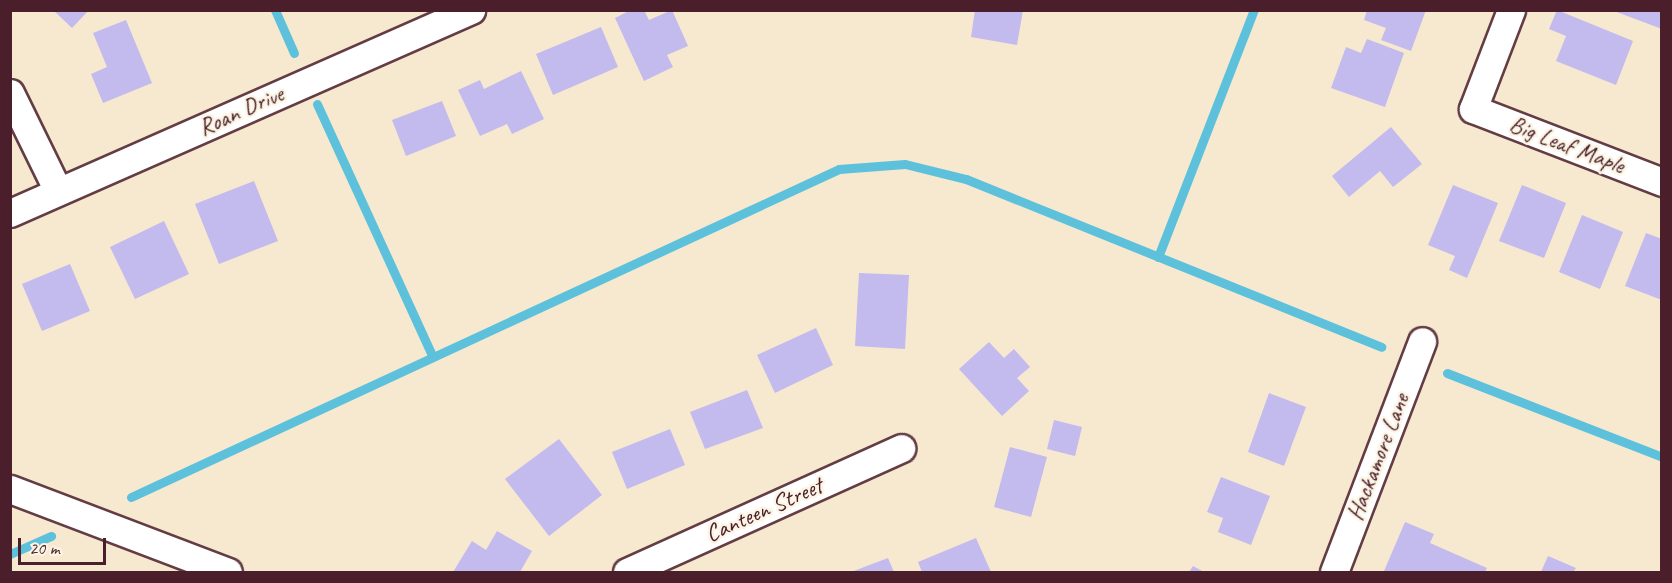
<!DOCTYPE html>
<html>
<head>
<meta charset="utf-8">
<style>
	body { margin:0 }
	#map { position:relative; width:1672px; height:583px; overflow:hidden; background:#f6e9d0; font-family:Caveat,sans-serif }
	div>[style] { position:absolute }
	.stream>* { height:9px; margin:-4.5px; padding:0 4.5px; transform-origin:4.5px; border-radius:4.5px; background:#5ec1dc }
	.building>* { inset:0; background:#c3baee }
	.roads { filter:drop-shadow(2px 0 #643d44) drop-shadow(-2px 0 #643d44) drop-shadow(0 2px #643d44) drop-shadow(0 -2px #643d44) }
	.street>* { height:27px; margin:-13.5px; padding:0 13.5px; transform-origin:13.5px; border-radius:13.5px; background:#fff }
	span { translate:-50% -50%; white-space:nowrap; text-align:center; line-height:1.15; -webkit-text-stroke:5px #fcf5e5; paint-order:stroke }
	.street-label { font-size:24px; color:#4a1f2b }
	.frame { position:absolute; inset:0; border:12px solid #4a1f2b; pointer-events:none }
	.scale { position:absolute; left:18px; top:538px; width:88px; height:27px; box-sizing:border-box; border:3px solid #4a1f2b; border-top:0; padding-left:8px; font-size:18px; line-height:21px; white-space:nowrap; color:#4a1f2b; -webkit-text-stroke:4px #fcf5e5; paint-order:stroke }
</style>
</head>
<body>
<div id="map">
	<div class="stream">
		<i style="left:275px;top:10px;width:47px;rotate:66.2deg"></i>
		<i style="left:317px;top:104px;width:278px;rotate:65.4deg"></i>
		<i style="left:1158px;top:257px;width:265px;rotate:-68.8deg"></i>
		<i style="left:1447px;top:373px;width:231px;rotate:21.3deg"></i>
		<i style="left:131px;top:497px;width:780px;rotate:-24.86deg"></i>
		<i style="left:839px;top:169px;width:66px;rotate:-4.3deg"></i>
		<i style="left:905px;top:164px;width:63px;rotate:13.8deg"></i>
		<i style="left:966px;top:179px;width:448px;rotate:22deg"></i>
		<i style="left:10px;top:554px;width:45px;rotate:-23.7deg"></i>
	</div>
	<div class="building">
		<i style="clip-path:polygon(53px 10px,89px 10px,72px 28px)"></i>
		<i style="clip-path:polygon(631px 10px,644px 10px,649px 20px,672px 10px,688px 46px,667px 55px,673px 67px,644px 81px,615px 18px)"></i>
		<i style="clip-path:polygon(975px 10px,1023px 10px,1017px 45px,971px 37px)"></i>
		<i style="clip-path:polygon(1367px 10px,1426px 10px,1411px 51px,1381px 40px,1386px 28px,1364px 20px)"></i>
		<i style="clip-path:polygon(1557px 10px,1633px 41px,1616px 85px,1556px 61px,1566px 36px,1549px 29px)"></i>
		<i style="clip-path:polygon(1615px 10px,1662px 10px,1662px 29px,1614px 11px)"></i>
		<i style="clip-path:polygon(126px 20px,152px 83px,103px 103px,91px 74px,107px 67px,93px 33px)"></i>
		<i style="clip-path:polygon(601px 27px,618px 67px,553px 95px,536px 54px)"></i>
		<i style="clip-path:polygon(1367px 39px,1404px 53px,1385px 107px,1331px 88px,1346px 47px,1361px 53px)"></i>
		<i style="clip-path:polygon(521px 71px,544px 119px,512px 134px,507px 124px,480px 136px,458px 90px,480px 80px,484px 89px)"></i>
		<i style="clip-path:polygon(442px 101px,456px 136px,406px 156px,392px 120px)"></i>
		<i style="clip-path:polygon(1391px 127px,1422px 164px,1393px 187px,1380px 171px,1349px 197px,1332px 176px)"></i>
		<i style="clip-path:polygon(254px 181px,278px 241px,219px 264px,195px 204px)"></i>
		<i style="clip-path:polygon(1453px 185px,1498px 203px,1467px 278px,1449px 270px,1455px 256px,1428px 245px)"></i>
		<i style="clip-path:polygon(1522px 185px,1566px 203px,1544px 258px,1499px 241px)"></i>
		<i style="clip-path:polygon(1582px 215px,1623px 232px,1600px 289px,1559px 272px)"></i>
		<i style="clip-path:polygon(164px 221px,189px 274px,135px 299px,110px 247px)"></i>
		<i style="clip-path:polygon(1646px 233px,1662px 239px,1662px 300px,1625px 286px)"></i>
		<i style="clip-path:polygon(70px 264px,90px 311px,42px 331px,22px 284px)"></i>
		<i style="clip-path:polygon(859px 273px,909px 275px,905px 349px,855px 346px)"></i>
		<i style="clip-path:polygon(816px 328px,833px 365px,775px 393px,757px 355px)"></i>
		<i style="clip-path:polygon(989px 342px,1004px 358px,1014px 349px,1030px 367px,1017px 378px,1029px 391px,1002px 416px,959px 369px)"></i>
		<i style="clip-path:polygon(747px 390px,763px 428px,705px 449px,690px 412px)"></i>
		<i style="clip-path:polygon(1269px 393px,1306px 407px,1284px 466px,1248px 452px)"></i>
		<i style="clip-path:polygon(1054px 420px,1082px 427px,1075px 456px,1047px 449px)"></i>
		<i style="clip-path:polygon(670px 429px,685px 465px,627px 489px,612px 452px)"></i>
		<i style="clip-path:polygon(559px 439px,602px 495px,549px 536px,505px 479px)"></i>
		<i style="clip-path:polygon(1010px 447px,1047px 457px,1031px 517px,994px 507px)"></i>
		<i style="clip-path:polygon(1221px 477px,1270px 496px,1251px 545px,1218px 532px,1223px 518px,1207px 512px)"></i>
		<i style="clip-path:polygon(1405px 522px,1434px 534px,1430px 543px,1487px 568px,1485px 572px,1384px 571px)"></i>
		<i style="clip-path:polygon(497px 531px,532px 551px,520px 572px,453px 572px,472px 541px,486px 550px)"></i>
		<i style="clip-path:polygon(976px 538px,991px 572px,922px 572px,918px 562px)"></i>
		<i style="clip-path:polygon(1548px 556px,1576px 568px,1573px 572px,1541px 572px)"></i>
		<i style="clip-path:polygon(888px 558px,894px 572px,851px 572px)"></i>
		<i style="clip-path:polygon(1193px 566px,1204px 572px,1189px 572px)"></i>
	</div>
	<div class="roads">
		<div class="street">
			<i style="left:1511px;top:10px;width:106px;rotate:111deg"></i>
			<i style="left:1473px;top:109px;width:203px;rotate:21.1deg"></i>
			<i style="left:10px;top:93px;width:109px;rotate:63.9deg"></i>
			<i style="left:10px;top:213px;width:504px;rotate:-23.77deg"></i>
			<i style="left:10px;top:489px;width:233px;rotate:20.8deg"></i>
			<i style="left:627px;top:572px;width:301px;rotate:-24.3deg"></i>
			<i style="left:1334px;top:572px;width:247px;rotate:-69.1deg"></i>
		</div>
	</div>
	<div class="street-label">
		<span style="left:241px;top:111px;rotate:-24deg">Roan Drive</span>
		<span style="left:1567px;top:145px;rotate:21deg">Big Leaf Maple</span>
		<span style="left:1378px;top:457px;rotate:-69deg">Hackamore Lane</span>
		<span style="left:764px;top:510px;rotate:-24deg">Canteen Street</span>
	</div>
	<div class="frame"></div>
	<div class="scale">20 m</div>
</div>
</body>
</html>
